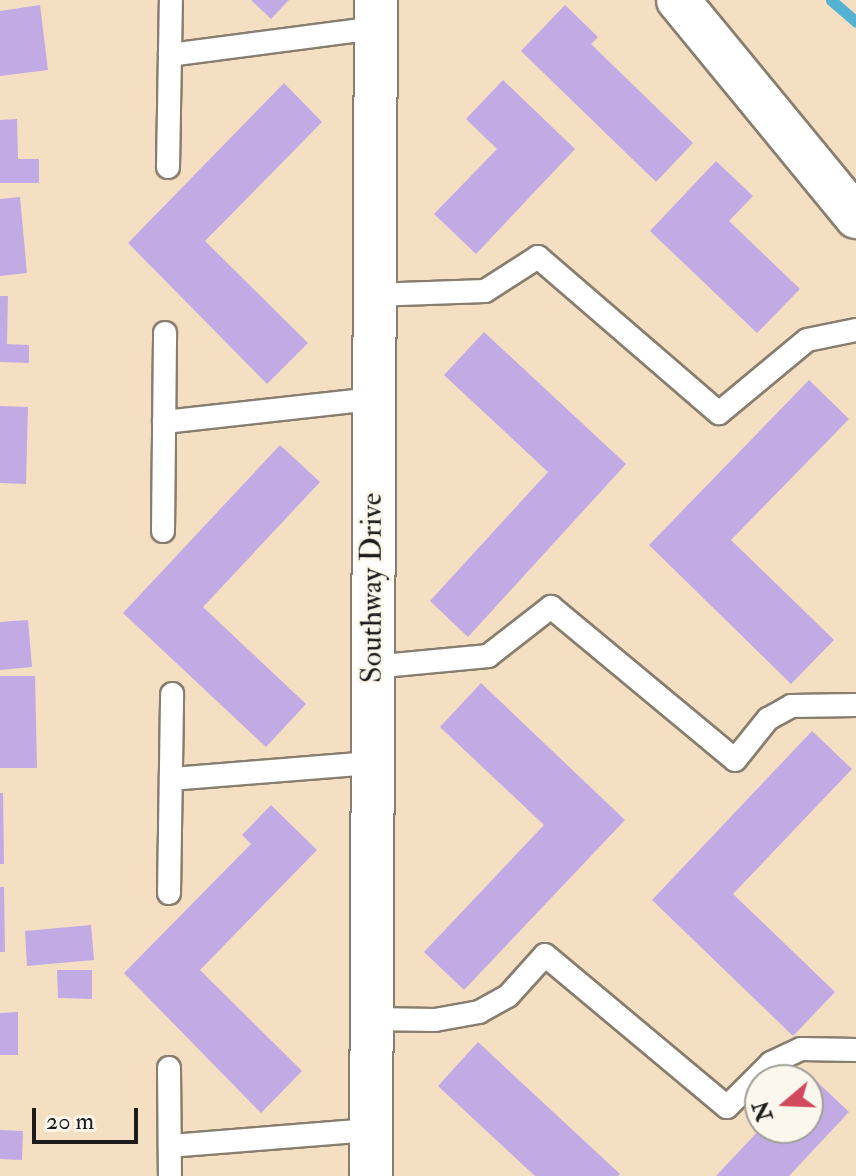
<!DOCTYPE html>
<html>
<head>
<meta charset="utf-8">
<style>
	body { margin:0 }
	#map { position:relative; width:856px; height:1176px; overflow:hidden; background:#f4dfc2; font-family:"IM FELL Double Pica",serif }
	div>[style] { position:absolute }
	.stream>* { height:11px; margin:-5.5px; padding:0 5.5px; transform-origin:5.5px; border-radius:5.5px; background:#54b3d3 }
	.building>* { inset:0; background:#c2abe5 }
	.roads { filter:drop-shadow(2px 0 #887e6f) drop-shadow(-2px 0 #887e6f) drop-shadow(0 2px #887e6f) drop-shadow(0 -2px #887e6f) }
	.service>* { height:22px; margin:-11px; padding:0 11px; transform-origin:11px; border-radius:11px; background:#fff }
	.minor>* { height:42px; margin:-21px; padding:0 21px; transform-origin:21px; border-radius:21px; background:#fff }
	span { translate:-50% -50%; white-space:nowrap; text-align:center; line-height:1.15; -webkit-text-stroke:6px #fbf7ec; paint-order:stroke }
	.street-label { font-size:30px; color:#1c1c1c }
	.north { position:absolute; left:744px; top:1064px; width:80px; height:80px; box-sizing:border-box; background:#fbf7ec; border:2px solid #a29f99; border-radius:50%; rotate:251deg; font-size:22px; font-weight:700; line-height:32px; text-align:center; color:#1c1c1c }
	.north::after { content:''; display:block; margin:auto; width:28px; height:36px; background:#d1495b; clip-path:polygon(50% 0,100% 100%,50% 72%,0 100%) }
	.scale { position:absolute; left:32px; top:1108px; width:106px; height:36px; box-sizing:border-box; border:4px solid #1c1c1c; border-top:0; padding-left:10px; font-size:24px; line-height:28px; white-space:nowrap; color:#1c1c1c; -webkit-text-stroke:6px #fbf7ec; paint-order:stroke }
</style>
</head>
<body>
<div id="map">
	<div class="stream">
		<i style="left:831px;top:0;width:33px;rotate:41deg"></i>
	</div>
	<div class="building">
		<i style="clip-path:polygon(251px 0,289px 0,271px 19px)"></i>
		<i style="clip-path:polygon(40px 5px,48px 70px,0 76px,0 11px)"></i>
		<i style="clip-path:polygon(565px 5px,598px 37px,591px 44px,693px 143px,656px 182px,521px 51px)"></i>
		<i style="clip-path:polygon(503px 80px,575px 149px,476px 254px,434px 214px,497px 149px,466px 119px)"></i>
		<i style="clip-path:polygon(284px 83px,322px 122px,205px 241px,308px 343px,267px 384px,128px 243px)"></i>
		<i style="clip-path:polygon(17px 119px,18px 159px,39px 159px,39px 183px,0 183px,0 120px)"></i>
		<i style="clip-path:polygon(716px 161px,753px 196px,729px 221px,800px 289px,757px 333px,650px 231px)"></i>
		<i style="clip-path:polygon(20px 197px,27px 273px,0 276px,0 199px)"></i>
		<i style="clip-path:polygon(0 296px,8px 296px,7px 344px,29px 345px,29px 363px,0 362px)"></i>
		<i style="clip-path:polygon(484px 332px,626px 464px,468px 637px,430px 601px,548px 472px,444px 375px)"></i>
		<i style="clip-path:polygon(809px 380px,849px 419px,731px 540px,834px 640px,791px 684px,649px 545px)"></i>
		<i style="clip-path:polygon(0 406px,28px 407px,26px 484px,0 483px)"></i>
		<i style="clip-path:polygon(280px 445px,320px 482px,203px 607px,306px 704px,266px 747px,123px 613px)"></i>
		<i style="clip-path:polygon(28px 620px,32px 667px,0 670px,0 622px)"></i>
		<i style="clip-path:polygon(0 676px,35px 676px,37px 768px,0 768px)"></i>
		<i style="clip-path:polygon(481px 683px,625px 820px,464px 990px,424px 952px,544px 825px,440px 727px)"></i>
		<i style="clip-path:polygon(812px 731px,852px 769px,733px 894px,835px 992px,793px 1036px,652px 900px)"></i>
		<i style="clip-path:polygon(0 793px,3px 793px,4px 864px,0 864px)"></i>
		<i style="clip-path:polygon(271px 805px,317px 850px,200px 970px,302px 1071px,261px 1113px,124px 973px,251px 844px,242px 835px)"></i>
		<i style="clip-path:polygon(0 887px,4px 887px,5px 952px,0 952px)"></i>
		<i style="clip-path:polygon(91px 925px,94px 960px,27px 966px,25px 931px)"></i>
		<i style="clip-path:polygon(57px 970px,92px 970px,92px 999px,58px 998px)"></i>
		<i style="clip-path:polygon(18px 1012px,18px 1055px,0 1055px,0 1013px)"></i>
		<i style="clip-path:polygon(478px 1042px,620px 1174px,618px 1176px,535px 1176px,438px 1086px)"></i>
		<i style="clip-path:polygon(810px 1075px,849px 1112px,789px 1176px,716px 1176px,761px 1128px,808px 1128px)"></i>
		<i style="clip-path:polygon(0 1130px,23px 1131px,22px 1160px,0 1159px)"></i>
	</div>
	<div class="roads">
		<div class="service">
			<i style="left:170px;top:55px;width:207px;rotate:-7.5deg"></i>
			<i style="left:168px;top:167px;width:167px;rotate:-89deg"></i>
			<i style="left:372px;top:295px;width:113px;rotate:-2deg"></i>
			<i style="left:485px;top:291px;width:63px;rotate:-32.7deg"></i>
			<i style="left:538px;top:257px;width:239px;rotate:40.8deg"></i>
			<i style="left:719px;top:413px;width:114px;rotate:-39.7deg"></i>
			<i style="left:807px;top:340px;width:50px;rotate:-11.5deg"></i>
			<i style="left:164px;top:422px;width:209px;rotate:-6.3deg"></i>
			<i style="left:163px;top:531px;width:198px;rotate:-89.4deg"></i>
			<i style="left:372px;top:667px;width:117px;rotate:-5.4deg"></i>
			<i style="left:488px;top:656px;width:80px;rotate:-37.9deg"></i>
			<i style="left:551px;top:607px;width:239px;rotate:39.7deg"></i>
			<i style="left:735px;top:760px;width:53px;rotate:-51.2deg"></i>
			<i style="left:768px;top:719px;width:26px;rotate:-29deg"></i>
			<i style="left:791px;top:706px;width:65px;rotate:-0.9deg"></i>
			<i style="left:171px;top:779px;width:202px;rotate:-4.6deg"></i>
			<i style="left:169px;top:893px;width:199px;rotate:-89.1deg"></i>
			<i style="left:371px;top:1019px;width:64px;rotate:0.9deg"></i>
			<i style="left:435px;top:1020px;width:45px;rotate:-10.3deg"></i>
			<i style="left:479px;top:1012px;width:33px;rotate:-29deg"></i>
			<i style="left:508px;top:996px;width:55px;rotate:-47.9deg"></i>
			<i style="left:545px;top:955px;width:237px;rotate:39.9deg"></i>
			<i style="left:727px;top:1107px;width:62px;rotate:-45deg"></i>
			<i style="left:771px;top:1063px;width:33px;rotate:-25deg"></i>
			<i style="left:801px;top:1049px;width:55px;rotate:1deg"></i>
			<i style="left:169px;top:1068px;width:108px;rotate:89.5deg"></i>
			<i style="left:170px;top:1146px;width:202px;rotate:-4.6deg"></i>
		</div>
		<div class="minor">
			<i style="left:678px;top:0;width:281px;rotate:50.6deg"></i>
			<i style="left:371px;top:1176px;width:1176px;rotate:-89.76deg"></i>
		</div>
	</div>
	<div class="street-label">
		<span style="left:372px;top:588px;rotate:-90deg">Southway Drive</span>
	</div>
	<div class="north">N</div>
	<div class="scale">20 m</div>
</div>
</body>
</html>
